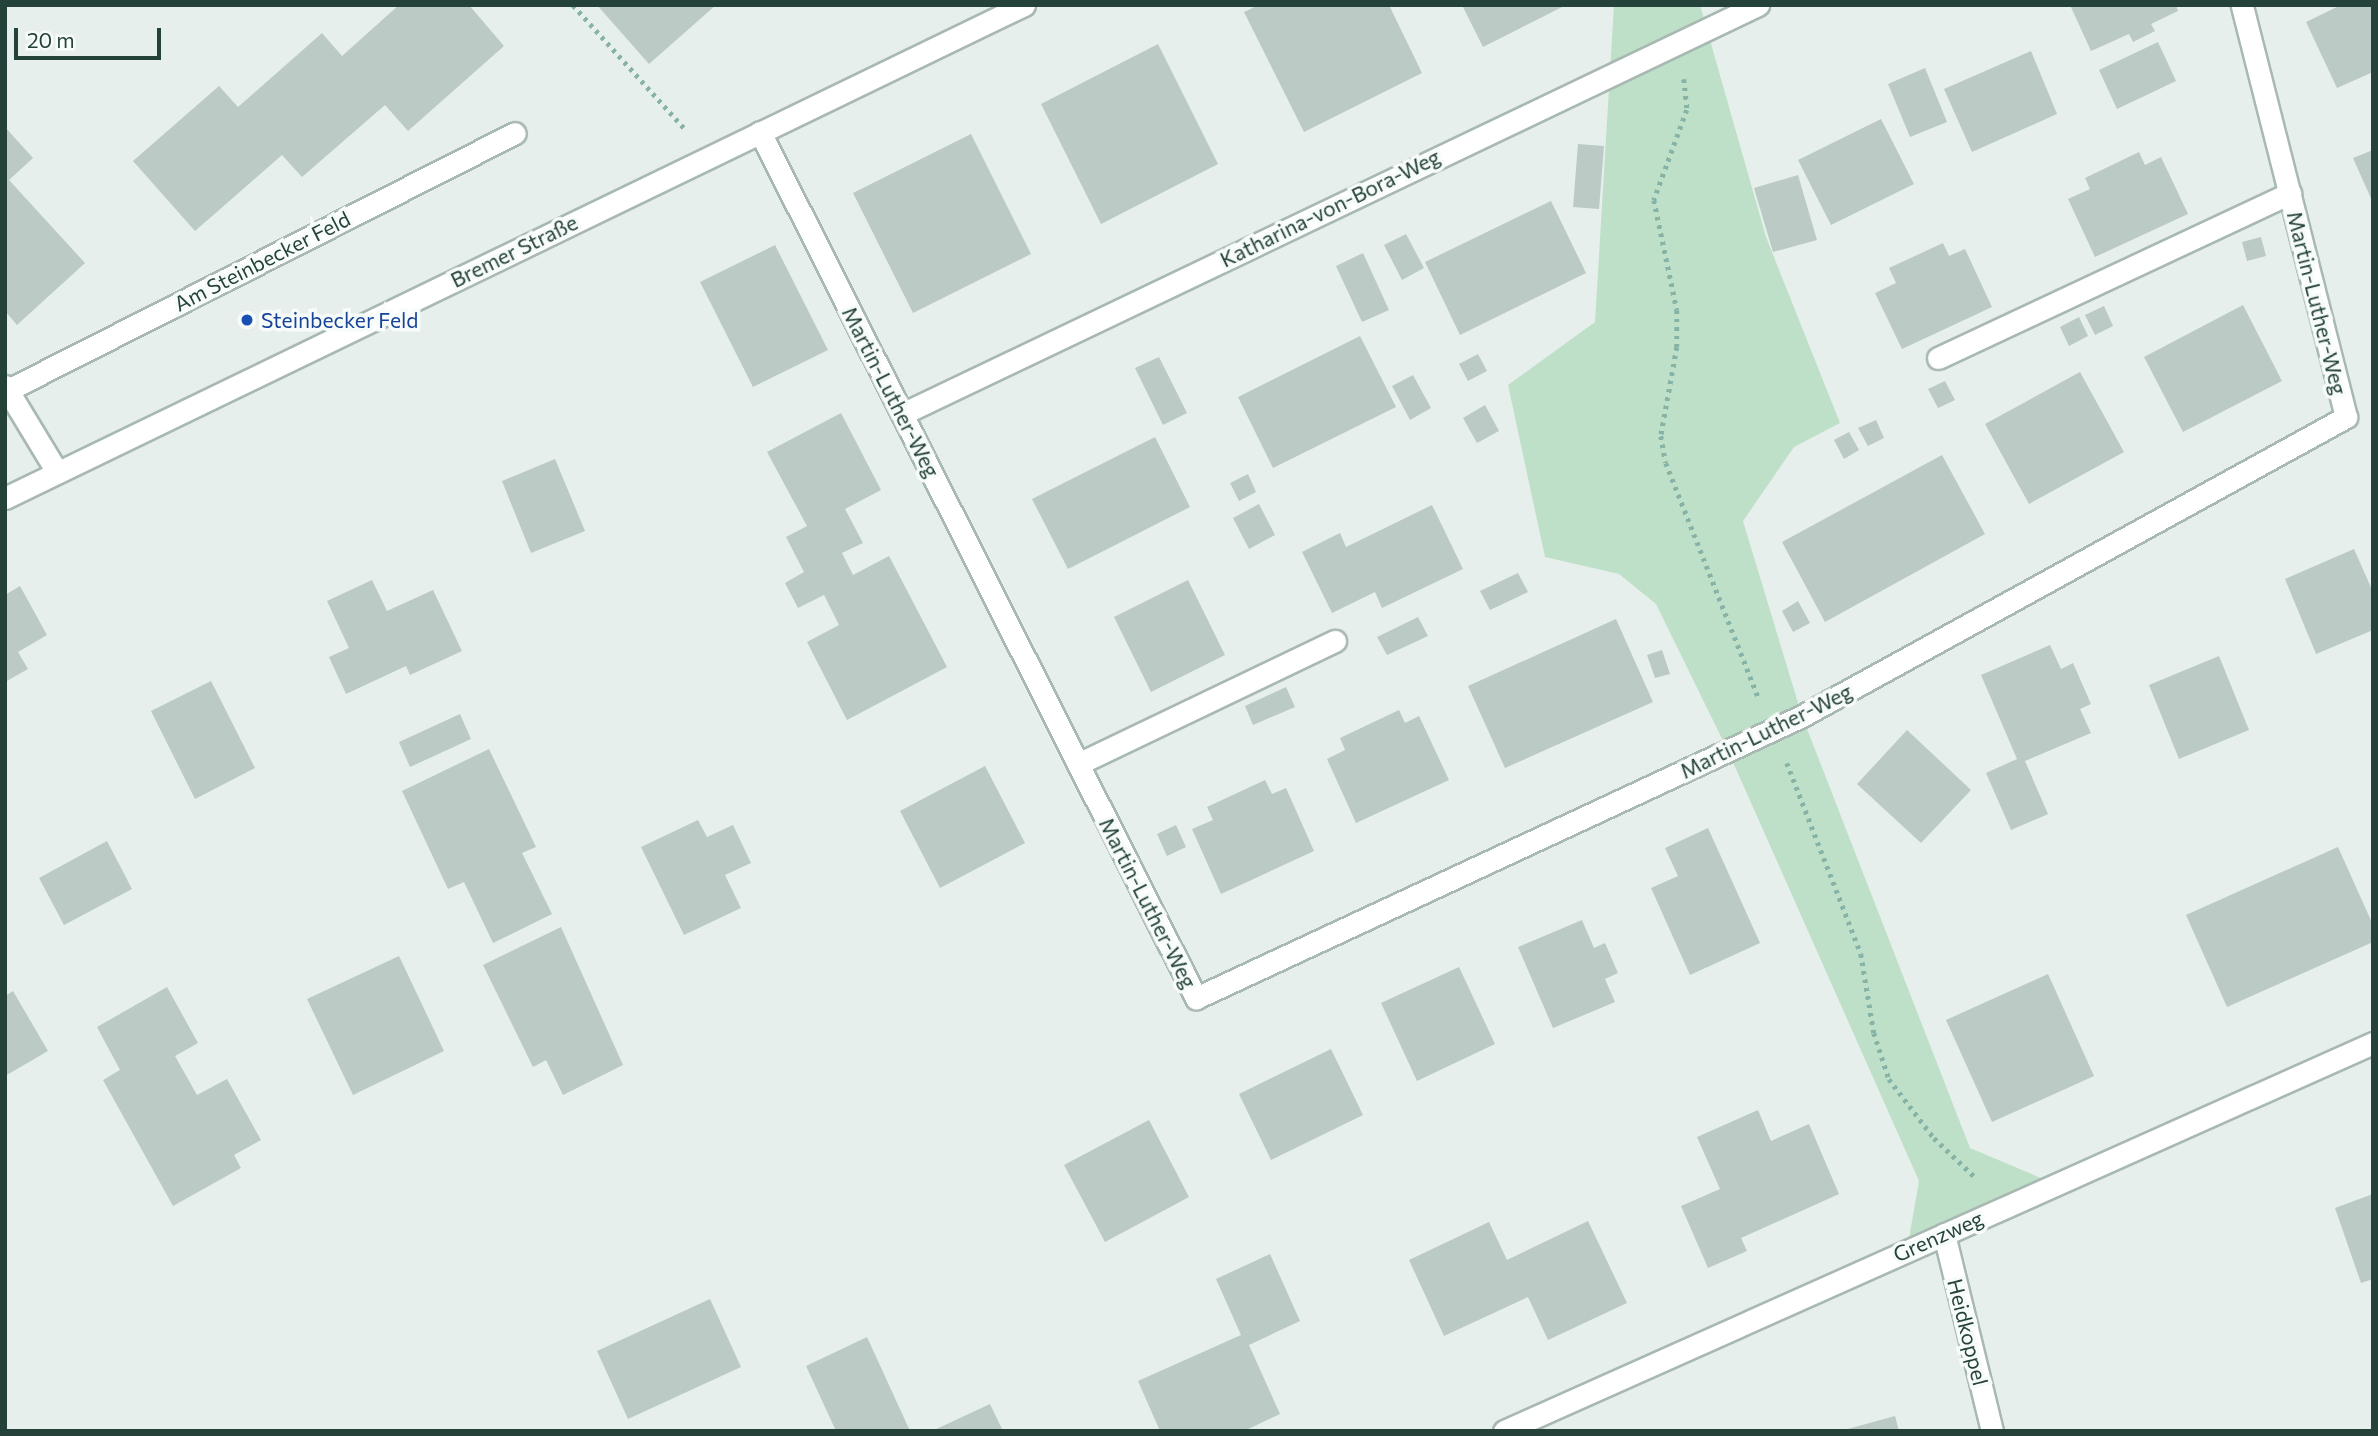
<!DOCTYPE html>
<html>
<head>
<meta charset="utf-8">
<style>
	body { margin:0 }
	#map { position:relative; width:2378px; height:1436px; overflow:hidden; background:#e6efeb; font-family:Commissioner,sans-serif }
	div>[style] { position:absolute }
	.green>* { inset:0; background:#bfe0c8 }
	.building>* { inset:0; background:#bbcac4 }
	.path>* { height:4.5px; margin-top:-2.25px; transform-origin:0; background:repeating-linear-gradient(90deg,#86b3a5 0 3.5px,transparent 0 8.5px) }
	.roads { filter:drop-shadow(2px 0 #a8b8b2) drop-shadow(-2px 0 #a8b8b2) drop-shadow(0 2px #a8b8b2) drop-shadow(0 -2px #a8b8b2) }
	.minor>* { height:21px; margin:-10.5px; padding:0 10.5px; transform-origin:10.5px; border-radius:10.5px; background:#fff }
	.dots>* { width:19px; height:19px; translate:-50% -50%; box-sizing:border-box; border:4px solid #f7fbf9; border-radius:50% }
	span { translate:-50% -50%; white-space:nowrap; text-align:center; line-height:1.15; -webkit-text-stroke:7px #f7fbf9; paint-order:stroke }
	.street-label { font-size:21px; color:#24423a }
	.transit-label { font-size:21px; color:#164399 }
	.left { translate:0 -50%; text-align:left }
	.frame { position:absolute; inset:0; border:7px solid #24423a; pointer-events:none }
	.scale { position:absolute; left:14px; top:28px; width:147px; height:32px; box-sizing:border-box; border:4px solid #24423a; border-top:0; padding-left:9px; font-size:21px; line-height:24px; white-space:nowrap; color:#24423a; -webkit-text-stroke:5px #f7fbf9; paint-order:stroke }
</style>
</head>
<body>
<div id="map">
	<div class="green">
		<i style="clip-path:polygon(1614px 5px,1700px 5px,1766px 237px,1840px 423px,1794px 447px,1743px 521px,1802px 716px,1970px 1148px,2055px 1184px,1907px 1250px,1919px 1181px,1728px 751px,1656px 604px,1619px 574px,1545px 557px,1508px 385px,1595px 322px)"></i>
	</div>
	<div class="building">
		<i style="clip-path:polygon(399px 5px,469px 5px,504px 46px,408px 131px,385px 105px,302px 177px,282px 155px,195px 231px,133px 161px,219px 86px,238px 107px,322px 33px,342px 56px)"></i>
		<i style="clip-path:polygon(597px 5px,716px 5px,649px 64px)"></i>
		<i style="clip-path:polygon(1259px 5px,1389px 5px,1422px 73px,1304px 132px,1244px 12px)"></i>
		<i style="clip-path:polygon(1462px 5px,1566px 5px,1483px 47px)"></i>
		<i style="clip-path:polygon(2070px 5px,2176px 5px,2178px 11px,2151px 24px,2155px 31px,2133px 42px,2129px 34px,2091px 51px)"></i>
		<i style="clip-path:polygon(2341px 5px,2373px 5px,2373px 72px,2337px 88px,2306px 22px)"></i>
		<i style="clip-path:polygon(2158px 42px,2176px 81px,2117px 109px,2099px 70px)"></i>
		<i style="clip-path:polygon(1158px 44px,1218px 164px,1101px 224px,1041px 104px)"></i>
		<i style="clip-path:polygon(2031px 51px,2057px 114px,1972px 152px,1944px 89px)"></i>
		<i style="clip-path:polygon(1925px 68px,1947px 122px,1910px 137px,1888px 84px)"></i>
		<i style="clip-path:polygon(1881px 119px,1914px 184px,1831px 225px,1798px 160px)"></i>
		<i style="clip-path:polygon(5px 127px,33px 158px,9px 180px,85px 263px,17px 325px,5px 311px)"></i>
		<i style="clip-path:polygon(971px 134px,1031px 254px,913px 313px,853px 193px)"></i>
		<i style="clip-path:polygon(1578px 144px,1604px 146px,1599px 209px,1573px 207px)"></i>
		<i style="clip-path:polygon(2373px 150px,2373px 203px,2353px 158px)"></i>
		<i style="clip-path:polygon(2139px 152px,2145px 165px,2161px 157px,2188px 214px,2095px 257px,2068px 199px,2090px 189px,2085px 178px)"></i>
		<i style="clip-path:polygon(1798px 175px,1817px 240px,1773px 252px,1754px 188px)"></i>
		<i style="clip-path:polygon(1551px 201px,1586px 273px,1460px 335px,1425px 262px)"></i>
		<i style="clip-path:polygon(1406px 234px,1424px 268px,1402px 280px,1384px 245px)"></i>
		<i style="clip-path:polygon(2261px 237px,2266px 256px,2247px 261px,2242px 242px)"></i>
		<i style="clip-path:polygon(1943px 243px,1949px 256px,1965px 249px,1992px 307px,1902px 349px,1875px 293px,1896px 283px,1889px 268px)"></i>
		<i style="clip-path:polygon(775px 245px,828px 350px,753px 387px,700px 282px)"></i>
		<i style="clip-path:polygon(1363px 253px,1389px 310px,1362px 322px,1336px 266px)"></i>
		<i style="clip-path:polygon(2243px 305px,2282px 381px,2183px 432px,2144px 357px)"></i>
		<i style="clip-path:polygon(2104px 306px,2113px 326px,2095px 335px,2085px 315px)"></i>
		<i style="clip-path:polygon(2079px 317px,2088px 336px,2069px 346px,2060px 327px)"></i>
		<i style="clip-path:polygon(1360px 336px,1396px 407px,1273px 468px,1238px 397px)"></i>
		<i style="clip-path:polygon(1478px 354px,1487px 371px,1468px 381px,1459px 364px)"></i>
		<i style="clip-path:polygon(1159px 357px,1187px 413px,1163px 425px,1135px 368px)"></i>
		<i style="clip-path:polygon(2080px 372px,2124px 452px,2029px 504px,1985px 424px)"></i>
		<i style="clip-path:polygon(1413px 375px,1431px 408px,1410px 420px,1392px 386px)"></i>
		<i style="clip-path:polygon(1945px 381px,1955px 400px,1938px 408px,1928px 389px)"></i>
		<i style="clip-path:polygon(1485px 405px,1499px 431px,1477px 443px,1463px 418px)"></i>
		<i style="clip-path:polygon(841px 413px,881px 490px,845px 509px,863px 543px,842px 553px,853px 575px,889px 556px,947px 667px,847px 720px,807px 642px,839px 625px,824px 595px,798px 608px,785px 583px,804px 572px,786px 537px,807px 526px,767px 452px)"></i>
		<i style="clip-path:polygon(1876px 420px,1884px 438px,1868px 446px,1858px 428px)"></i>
		<i style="clip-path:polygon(1849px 432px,1859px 450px,1844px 459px,1834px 440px)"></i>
		<i style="clip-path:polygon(1155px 437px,1190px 507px,1068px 569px,1032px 499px)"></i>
		<i style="clip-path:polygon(1942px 455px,1985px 534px,1825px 622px,1782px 542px)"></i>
		<i style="clip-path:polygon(555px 459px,585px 531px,531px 553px,502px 481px)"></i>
		<i style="clip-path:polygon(1248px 474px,1256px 492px,1239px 501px,1230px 483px)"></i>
		<i style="clip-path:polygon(1259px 504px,1275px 535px,1249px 549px,1233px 518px)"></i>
		<i style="clip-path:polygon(1432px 505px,1463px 569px,1382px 608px,1375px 592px,1332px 613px,1302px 552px,1340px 533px,1346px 547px)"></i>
		<i style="clip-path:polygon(2354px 549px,2373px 592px,2373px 630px,2316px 654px,2285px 579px)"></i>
		<i style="clip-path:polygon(1518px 573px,1528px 592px,1490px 610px,1480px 591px)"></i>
		<i style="clip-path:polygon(372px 580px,387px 611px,433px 590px,462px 651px,410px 675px,406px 666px,346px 694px,329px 657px,349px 648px,327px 601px)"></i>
		<i style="clip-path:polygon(1188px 580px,1225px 655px,1151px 692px,1114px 617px)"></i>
		<i style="clip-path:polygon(20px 586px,47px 635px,18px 652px,28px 669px,5px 682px,5px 595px)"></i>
		<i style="clip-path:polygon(1798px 601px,1810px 623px,1793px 632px,1782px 611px)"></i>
		<i style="clip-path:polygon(1418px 617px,1428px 636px,1387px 655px,1377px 637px)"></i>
		<i style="clip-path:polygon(1616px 619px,1653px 702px,1505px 768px,1468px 686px)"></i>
		<i style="clip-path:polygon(2050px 645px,2061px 669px,2073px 663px,2091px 704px,2080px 709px,2091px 733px,2025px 761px,2048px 814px,2011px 830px,1986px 773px,2017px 759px,1981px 675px)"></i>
		<i style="clip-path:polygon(1662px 650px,1670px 674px,1655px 678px,1647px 655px)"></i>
		<i style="clip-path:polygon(2219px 656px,2249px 730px,2179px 759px,2149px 685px)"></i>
		<i style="clip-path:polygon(211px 681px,255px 768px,195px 799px,151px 711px)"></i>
		<i style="clip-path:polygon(1286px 687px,1295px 707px,1253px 725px,1245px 706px)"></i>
		<i style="clip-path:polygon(1399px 710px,1405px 723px,1419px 716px,1449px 780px,1356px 823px,1327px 759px,1345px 750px,1340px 738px)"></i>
		<i style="clip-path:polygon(460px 714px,471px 739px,410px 767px,399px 742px)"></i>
		<i style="clip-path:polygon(1907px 730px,1971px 790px,1921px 843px,1857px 784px)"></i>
		<i style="clip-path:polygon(489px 749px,536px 847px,522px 853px,552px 914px,493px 943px,464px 882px,448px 889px,402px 791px)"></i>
		<i style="clip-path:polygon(985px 766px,1025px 843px,940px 888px,900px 811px)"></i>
		<i style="clip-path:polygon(1265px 780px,1272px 794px,1286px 788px,1314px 851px,1221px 894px,1192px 829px,1213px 820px,1207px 807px)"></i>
		<i style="clip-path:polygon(698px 820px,707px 837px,733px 825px,751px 863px,725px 875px,741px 908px,684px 935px,641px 847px)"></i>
		<i style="clip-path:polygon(1176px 825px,1186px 847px,1167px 856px,1157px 834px)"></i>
		<i style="clip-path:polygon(1708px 828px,1760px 943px,1690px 975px,1651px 888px,1678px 876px,1665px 848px)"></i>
		<i style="clip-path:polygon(107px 841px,132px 889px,64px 925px,39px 878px)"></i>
		<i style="clip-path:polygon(2338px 847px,2373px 925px,2373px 942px,2227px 1007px,2186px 915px)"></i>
		<i style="clip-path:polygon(1582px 920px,1594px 948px,1605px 943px,1618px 973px,1605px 979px,1615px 1002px,1553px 1028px,1518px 947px)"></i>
		<i style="clip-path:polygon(561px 927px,623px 1065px,563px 1095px,546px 1060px,533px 1067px,483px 965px)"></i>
		<i style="clip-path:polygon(399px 956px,444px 1051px,353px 1095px,307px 999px)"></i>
		<i style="clip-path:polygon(1459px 967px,1495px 1044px,1417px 1081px,1381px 1003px)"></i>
		<i style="clip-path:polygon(2048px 974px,2094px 1076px,1992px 1122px,1946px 1020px)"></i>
		<i style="clip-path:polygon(167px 987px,198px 1043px,175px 1056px,197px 1095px,227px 1079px,261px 1140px,234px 1155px,241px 1168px,173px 1206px,103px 1080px,120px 1070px,97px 1027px)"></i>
		<i style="clip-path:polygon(13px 991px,48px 1051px,5px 1076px,5px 996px)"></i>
		<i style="clip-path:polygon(1331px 1049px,1363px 1115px,1271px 1160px,1239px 1094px)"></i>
		<i style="clip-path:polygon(1758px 1110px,1771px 1141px,1809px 1124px,1839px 1194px,1741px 1238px,1747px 1251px,1708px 1268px,1681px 1206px,1720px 1189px,1697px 1137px)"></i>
		<i style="clip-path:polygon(1149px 1120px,1189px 1197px,1105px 1242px,1064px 1165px)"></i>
		<i style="clip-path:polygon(2373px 1194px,2373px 1279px,2361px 1283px,2335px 1208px)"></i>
		<i style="clip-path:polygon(1588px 1221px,1627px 1303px,1548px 1340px,1528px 1297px,1444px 1336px,1409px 1260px,1489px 1222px,1507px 1260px)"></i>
		<i style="clip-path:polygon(1270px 1254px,1300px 1321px,1249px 1345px,1280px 1414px,1244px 1431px,1160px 1431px,1138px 1381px,1241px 1335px,1216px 1279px)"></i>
		<i style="clip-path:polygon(710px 1299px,741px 1367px,628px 1419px,597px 1351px)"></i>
		<i style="clip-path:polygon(867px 1337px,910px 1431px,836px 1431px,806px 1366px)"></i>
		<i style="clip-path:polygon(990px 1404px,1003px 1431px,932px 1431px)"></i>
		<i style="clip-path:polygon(1895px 1416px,1899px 1431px,1844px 1431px,1844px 1430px)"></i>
	</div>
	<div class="path">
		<i style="left:573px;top:5px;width:167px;rotate:47.9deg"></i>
		<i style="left:1684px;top:79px;width:31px;rotate:84deg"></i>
		<i style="left:1687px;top:110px;width:96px;rotate:110.1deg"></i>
		<i style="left:1654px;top:200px;width:112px;rotate:78.2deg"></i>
		<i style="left:1677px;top:310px;width:37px;rotate:90deg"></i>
		<i style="left:1677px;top:347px;width:90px;rotate:100.2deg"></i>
		<i style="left:1661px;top:436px;width:27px;rotate:80deg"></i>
		<i style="left:1666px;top:463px;width:251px;rotate:68.5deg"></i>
		<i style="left:1787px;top:763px;width:205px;rotate:68.8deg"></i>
		<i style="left:1861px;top:954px;width:80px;rotate:80.7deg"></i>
		<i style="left:1874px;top:1033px;width:48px;rotate:71.9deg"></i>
		<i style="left:1889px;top:1079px;width:74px;rotate:52.7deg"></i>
		<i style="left:1934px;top:1138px;width:59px;rotate:43.6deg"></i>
	</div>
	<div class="roads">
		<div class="minor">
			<i style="left:760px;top:132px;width:970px;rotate:63.28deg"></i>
			<i style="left:1196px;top:998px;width:668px;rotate:-24.95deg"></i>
			<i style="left:1802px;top:716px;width:621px;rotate:-28.79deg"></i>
			<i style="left:2346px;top:417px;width:425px;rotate:-104.2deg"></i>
			<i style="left:1938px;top:358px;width:389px;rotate:-25.1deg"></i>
			<i style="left:5px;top:386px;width:100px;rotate:58.8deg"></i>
			<i style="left:8px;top:390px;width:568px;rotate:-26.88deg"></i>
			<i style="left:902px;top:414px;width:949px;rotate:-25.54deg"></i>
			<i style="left:5px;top:498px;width:1132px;rotate:-25.82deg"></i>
			<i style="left:1078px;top:764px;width:285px;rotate:-25.6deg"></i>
			<i style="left:1944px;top:1234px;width:203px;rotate:76.3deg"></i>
			<i style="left:1504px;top:1431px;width:952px;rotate:-24.06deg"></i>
		</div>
	</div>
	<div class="dots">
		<i style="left:247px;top:320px;background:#1a4fb4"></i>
	</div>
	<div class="street-label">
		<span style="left:1330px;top:208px;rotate:-26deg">Katharina-von-Bora-Weg</span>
		<span style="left:514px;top:251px;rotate:-26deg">Bremer Straße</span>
		<span style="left:262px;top:261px;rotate:-27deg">Am Steinbecker Feld</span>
		<span style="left:2317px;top:303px;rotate:76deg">Martin-Luther-Weg</span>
		<span style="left:891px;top:392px;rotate:63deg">Martin-Luther-Weg</span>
		<span style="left:1766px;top:731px;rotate:-26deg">Martin-Luther-Weg</span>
		<span style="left:1148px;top:903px;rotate:63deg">Martin-Luther-Weg</span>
		<span style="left:1938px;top:1236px;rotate:-24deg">Grenzweg</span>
		<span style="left:1968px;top:1332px;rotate:76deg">Heidkoppel</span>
	</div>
	<div class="transit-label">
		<span class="left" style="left:261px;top:320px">Steinbecker Feld</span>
	</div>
	<div class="frame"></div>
	<div class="scale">20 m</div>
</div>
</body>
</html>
